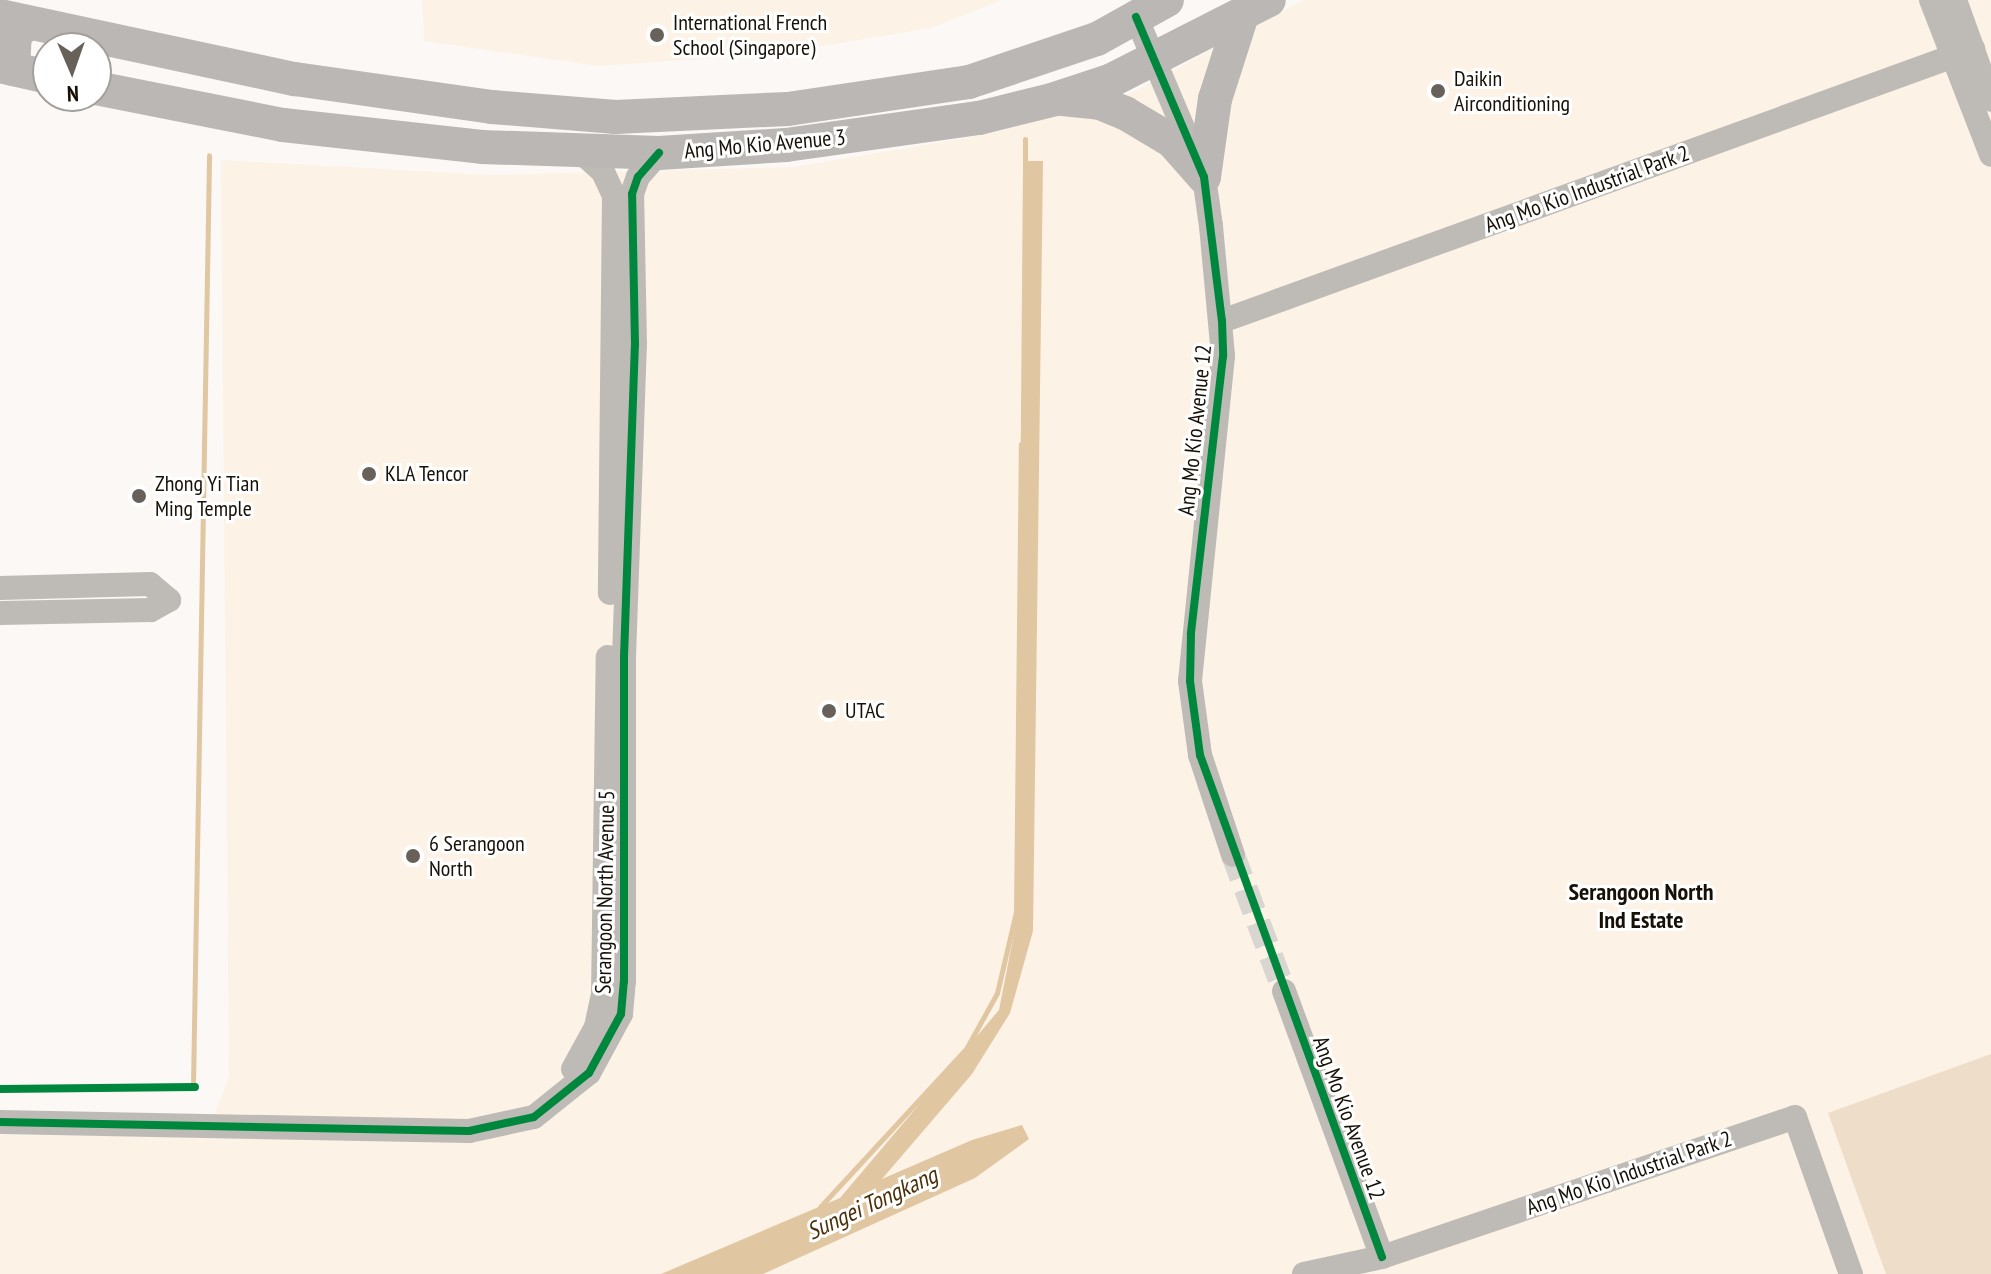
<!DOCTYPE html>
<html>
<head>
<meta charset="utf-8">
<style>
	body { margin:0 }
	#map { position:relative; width:1991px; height:1274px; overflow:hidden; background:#fbf8f5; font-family:"PT Sans Narrow",sans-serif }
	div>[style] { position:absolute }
	.built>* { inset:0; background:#fcf2e6 }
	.green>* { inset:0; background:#eeddc8 }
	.water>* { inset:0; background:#e1c6a2 }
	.stream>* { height:5px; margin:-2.5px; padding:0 2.5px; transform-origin:2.5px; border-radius:2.5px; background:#e1c6a2 }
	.minor-tunnel>* { height:24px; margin-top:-12px; transform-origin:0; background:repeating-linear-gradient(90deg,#d9d5d1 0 24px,transparent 0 36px) }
	.minor>* { height:24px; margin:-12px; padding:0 12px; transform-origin:12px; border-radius:12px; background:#bebbb7 }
	.highway>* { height:34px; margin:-17px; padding:0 17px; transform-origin:17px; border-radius:17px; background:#bbb7b4 }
	.cycleway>* { height:8px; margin:-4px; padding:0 4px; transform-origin:4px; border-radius:4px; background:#00873e }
	.dots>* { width:22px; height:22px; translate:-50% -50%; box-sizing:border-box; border:4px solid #fff; border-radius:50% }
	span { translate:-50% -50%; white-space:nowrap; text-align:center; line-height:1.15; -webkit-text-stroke:6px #fff; paint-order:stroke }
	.poi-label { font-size:22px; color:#171007 }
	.left { translate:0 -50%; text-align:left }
	.street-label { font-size:22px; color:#171007 }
	.neighbourhood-label { font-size:24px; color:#171007; font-weight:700 }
	.water-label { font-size:24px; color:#4a2f07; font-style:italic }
	.north { position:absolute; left:32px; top:32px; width:80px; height:80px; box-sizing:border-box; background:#fff; border:2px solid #a29f9c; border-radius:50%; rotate:178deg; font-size:22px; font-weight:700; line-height:32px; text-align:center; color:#171007 }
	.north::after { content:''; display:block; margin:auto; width:28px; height:36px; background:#67615a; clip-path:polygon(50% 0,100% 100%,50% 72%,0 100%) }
</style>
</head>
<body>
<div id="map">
	<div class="built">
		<i style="clip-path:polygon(422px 0,1002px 0,931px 28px,781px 53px,598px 66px,424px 41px)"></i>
		<i style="clip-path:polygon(1303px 0,1991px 0,1991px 1274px,0 1274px,0 1135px,206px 1137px,229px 1077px,221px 160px,489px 175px,794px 167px,984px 135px,1130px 94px)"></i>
	</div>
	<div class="green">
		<i style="clip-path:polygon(1991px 1054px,1991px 1274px,1886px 1274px,1828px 1113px)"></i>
	</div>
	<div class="water">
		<i style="clip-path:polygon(1023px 161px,1043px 161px,1033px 931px,1010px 1013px,972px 1074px,882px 1179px,972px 1140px,1022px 1125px,1029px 1139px,975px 1178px,763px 1274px,661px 1274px,840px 1198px,999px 1010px,1017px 918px)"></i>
	</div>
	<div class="stream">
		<i style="left:1025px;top:166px;width:27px;rotate:-90deg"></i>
		<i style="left:193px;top:1085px;width:930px;rotate:-89.01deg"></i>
		<i style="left:820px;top:1207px;width:215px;rotate:-47.3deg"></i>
		<i style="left:966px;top:1049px;width:64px;rotate:-61deg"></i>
		<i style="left:997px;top:993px;width:83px;rotate:-76.8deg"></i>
		<i style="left:1016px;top:912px;width:468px;rotate:-89.4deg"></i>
	</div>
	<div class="minor-tunnel">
		<i style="left:1233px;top:855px;width:145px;rotate:69.4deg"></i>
	</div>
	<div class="minor">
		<i style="left:1931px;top:0;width:166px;rotate:68.8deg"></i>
		<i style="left:1955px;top:0;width:106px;rotate:70.2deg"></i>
		<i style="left:1136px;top:17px;width:174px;rotate:67deg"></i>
		<i style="left:1204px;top:177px;width:49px;rotate:81.9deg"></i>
		<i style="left:1211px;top:226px;width:131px;rotate:84.7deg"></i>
		<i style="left:1223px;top:356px;width:327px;rotate:95.8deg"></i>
		<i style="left:1190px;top:681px;width:75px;rotate:82.3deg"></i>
		<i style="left:1200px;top:755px;width:105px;rotate:71.7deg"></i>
		<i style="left:581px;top:152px;width:30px;rotate:42deg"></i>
		<i style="left:603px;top:172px;width:26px;rotate:65deg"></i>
		<i style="left:614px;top:196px;width:397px;rotate:90.6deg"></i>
		<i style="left:1222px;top:321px;width:799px;rotate:-19.91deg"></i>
		<i style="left:0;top:588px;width:150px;rotate:-1.5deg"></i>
		<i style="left:150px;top:584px;width:25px;rotate:40deg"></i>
		<i style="left:169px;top:600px;width:21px;rotate:151deg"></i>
		<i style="left:151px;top:610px;width:151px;rotate:178.9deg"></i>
		<i style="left:1284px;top:991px;width:283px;rotate:69.8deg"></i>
		<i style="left:573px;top:1069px;width:48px;rotate:-61.3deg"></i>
		<i style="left:596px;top:1027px;width:33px;rotate:-78deg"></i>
		<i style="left:603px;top:995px;width:338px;rotate:-89.2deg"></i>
		<i style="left:0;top:1122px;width:469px;rotate:1.1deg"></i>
		<i style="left:469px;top:1131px;width:66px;rotate:-12.2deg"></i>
		<i style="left:534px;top:1117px;width:70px;rotate:-38.7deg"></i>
		<i style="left:589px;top:1073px;width:67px;rotate:-61.5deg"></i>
		<i style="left:621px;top:1014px;width:33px;rotate:-85deg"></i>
		<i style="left:624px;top:981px;width:324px;rotate:-90deg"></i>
		<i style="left:624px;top:657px;width:312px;rotate:-88deg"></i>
		<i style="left:635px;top:345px;width:151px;rotate:-91.1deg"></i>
		<i style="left:632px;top:194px;width:18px;rotate:-71deg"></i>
		<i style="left:638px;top:177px;width:32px;rotate:-49deg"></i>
		<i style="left:1304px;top:1274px;width:80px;rotate:-12.3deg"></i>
		<i style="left:1382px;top:1257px;width:436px;rotate:-18.7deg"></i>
		<i style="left:1795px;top:1117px;width:167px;rotate:70.4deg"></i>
	</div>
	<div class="highway">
		<i style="left:0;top:16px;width:302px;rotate:12.1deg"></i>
		<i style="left:295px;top:79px;width:199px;rotate:8.1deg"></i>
		<i style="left:492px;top:107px;width:124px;rotate:4.6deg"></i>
		<i style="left:616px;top:117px;width:172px;rotate:-2.7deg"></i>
		<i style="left:788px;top:109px;width:183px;rotate:-8.5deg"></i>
		<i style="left:969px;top:82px;width:135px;rotate:-18.6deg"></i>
		<i style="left:1097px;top:39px;width:80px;rotate:-29.1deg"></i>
		<i style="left:0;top:66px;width:49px;rotate:12.9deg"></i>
		<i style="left:13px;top:69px;width:35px;rotate:-87deg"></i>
		<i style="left:15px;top:34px;width:17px;rotate:-40deg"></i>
		<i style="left:96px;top:88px;width:191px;rotate:11.2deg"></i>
		<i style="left:283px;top:125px;width:200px;rotate:6.3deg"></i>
		<i style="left:482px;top:147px;width:177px;rotate:1.9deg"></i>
		<i style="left:659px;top:153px;width:127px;rotate:-3.6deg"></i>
		<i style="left:786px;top:145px;width:195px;rotate:-8deg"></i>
		<i style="left:979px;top:118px;width:78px;rotate:-14deg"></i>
		<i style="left:1055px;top:99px;width:60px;rotate:-18.4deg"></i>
		<i style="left:1112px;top:80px;width:176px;rotate:-27deg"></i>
		<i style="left:1063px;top:99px;width:37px;rotate:6deg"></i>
		<i style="left:1100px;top:103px;width:27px;rotate:22deg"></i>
		<i style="left:1125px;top:113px;width:55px;rotate:30.8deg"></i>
		<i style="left:1172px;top:141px;width:48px;rotate:48.4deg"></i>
		<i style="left:1204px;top:177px;width:79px;rotate:-82deg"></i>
		<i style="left:1215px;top:99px;width:85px;rotate:-72.2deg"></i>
	</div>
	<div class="cycleway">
		<i style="left:1136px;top:17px;width:174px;rotate:67deg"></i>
		<i style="left:1204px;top:177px;width:145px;rotate:82.9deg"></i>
		<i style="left:1222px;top:321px;width:35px;rotate:88deg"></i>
		<i style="left:1223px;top:356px;width:280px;rotate:96.6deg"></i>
		<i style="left:1191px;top:634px;width:47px;rotate:91.2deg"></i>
		<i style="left:1190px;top:681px;width:75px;rotate:82.3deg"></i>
		<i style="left:1200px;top:755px;width:534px;rotate:70.07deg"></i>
		<i style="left:0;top:1089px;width:195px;rotate:-0.6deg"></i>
		<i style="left:0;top:1122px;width:469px;rotate:1.1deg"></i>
		<i style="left:469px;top:1131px;width:66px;rotate:-12.2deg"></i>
		<i style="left:534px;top:1117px;width:70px;rotate:-38.7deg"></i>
		<i style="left:589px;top:1073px;width:67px;rotate:-61.5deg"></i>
		<i style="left:621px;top:1014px;width:33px;rotate:-85deg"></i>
		<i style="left:624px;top:981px;width:324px;rotate:-90deg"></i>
		<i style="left:624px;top:657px;width:312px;rotate:-88deg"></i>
		<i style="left:635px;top:345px;width:151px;rotate:-91.1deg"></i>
		<i style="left:632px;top:194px;width:18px;rotate:-71deg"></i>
		<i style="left:638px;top:177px;width:32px;rotate:-49deg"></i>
	</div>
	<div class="dots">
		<i style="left:657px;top:35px;background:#67615a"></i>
		<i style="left:1438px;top:91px;background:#67615a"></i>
		<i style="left:369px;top:474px;background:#67615a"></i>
		<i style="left:139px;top:496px;background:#67615a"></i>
		<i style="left:829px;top:711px;background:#67615a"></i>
		<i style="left:413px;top:856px;background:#67615a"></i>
	</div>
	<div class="poi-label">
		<span class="left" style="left:673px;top:35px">International French<br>School (Singapore)</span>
		<span class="left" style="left:1454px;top:91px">Daikin<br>Airconditioning</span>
		<span class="left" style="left:385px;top:474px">KLA Tencor</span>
		<span class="left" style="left:155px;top:496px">Zhong Yi Tian<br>Ming Temple</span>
		<span class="left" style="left:845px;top:711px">UTAC</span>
		<span class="left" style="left:429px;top:856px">6 Serangoon<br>North</span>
	</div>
	<div class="street-label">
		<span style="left:765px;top:144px;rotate:-5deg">Ang Mo Kio Avenue 3</span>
		<span style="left:1587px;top:189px;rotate:-20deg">Ang Mo Kio Industrial Park 2</span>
		<span style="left:1195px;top:430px;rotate:-84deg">Ang Mo Kio Avenue 12</span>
		<span style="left:605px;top:892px;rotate:-89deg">Serangoon North Avenue 5</span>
		<span style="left:1349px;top:1118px;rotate:70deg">Ang Mo Kio Avenue 12</span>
		<span style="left:1629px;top:1173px;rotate:-19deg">Ang Mo Kio Industrial Park 2</span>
	</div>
	<div class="neighbourhood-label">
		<span style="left:1641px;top:906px">Serangoon North<br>Ind Estate</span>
	</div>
	<div class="water-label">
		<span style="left:872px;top:1203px;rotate:-25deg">Sungei Tongkang</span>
	</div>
	<div class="north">N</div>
</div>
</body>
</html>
